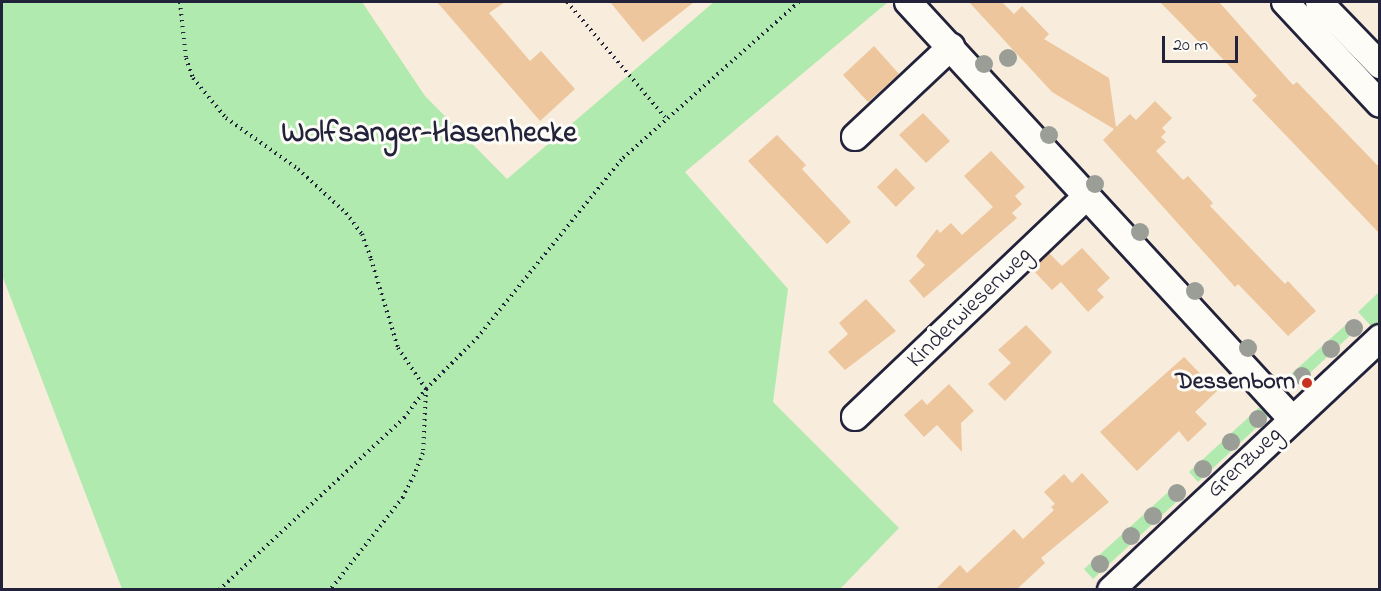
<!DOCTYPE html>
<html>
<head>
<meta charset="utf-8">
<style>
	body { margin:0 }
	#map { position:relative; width:1381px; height:591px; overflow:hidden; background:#f8ecdc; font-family:"Indie Flower",sans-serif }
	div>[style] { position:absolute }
	.green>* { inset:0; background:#b0eaae }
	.building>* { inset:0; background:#edc69d }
	.path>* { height:4px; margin-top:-2px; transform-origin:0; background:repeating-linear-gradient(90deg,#22223b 0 1.5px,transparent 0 6px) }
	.roads { filter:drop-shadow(2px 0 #22223b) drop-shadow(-2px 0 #22223b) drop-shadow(0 2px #22223b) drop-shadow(0 -2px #22223b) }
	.street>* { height:26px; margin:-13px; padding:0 13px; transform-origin:13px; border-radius:13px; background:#fdfcf7 }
	.trees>* { width:18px; height:18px; margin:-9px; border-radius:50%; background:#9a9e97 }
	.dots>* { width:16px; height:16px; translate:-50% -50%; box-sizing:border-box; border:3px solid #fdfcf7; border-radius:50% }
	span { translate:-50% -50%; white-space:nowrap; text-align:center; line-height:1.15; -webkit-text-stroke:6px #fdfcf7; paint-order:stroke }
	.street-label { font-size:24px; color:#22223b }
	.poi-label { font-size:24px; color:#22223b; font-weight:700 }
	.right { translate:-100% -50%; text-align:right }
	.district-label { font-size:30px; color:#22223b; font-weight:700 }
	.frame { position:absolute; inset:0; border:3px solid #22223b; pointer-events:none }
	.scale { position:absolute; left:1162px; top:36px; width:76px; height:27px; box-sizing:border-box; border:3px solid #22223b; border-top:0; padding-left:8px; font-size:18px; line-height:21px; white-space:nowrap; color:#22223b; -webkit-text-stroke:4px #fdfcf7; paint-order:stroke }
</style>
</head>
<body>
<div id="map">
	<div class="green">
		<i style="clip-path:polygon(2px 2px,362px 2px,425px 96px,507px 179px,714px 2px,888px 2px,685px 172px,788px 289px,773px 402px,899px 528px,840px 589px,122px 589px,2px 275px)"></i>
		<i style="clip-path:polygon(1379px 292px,1379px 321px,1372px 327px,1358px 312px)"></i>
		<i style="clip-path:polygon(1350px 321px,1357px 329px,1297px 385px,1289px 376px)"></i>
		<i style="clip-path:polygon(1265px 402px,1269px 416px,1198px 482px,1189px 472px)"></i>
		<i style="clip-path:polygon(1177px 484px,1186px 493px,1093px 579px,1084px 569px)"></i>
	</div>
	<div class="building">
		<i style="clip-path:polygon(437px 2px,505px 2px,489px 13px,530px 61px,541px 51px,575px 89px,540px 121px)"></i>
		<i style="clip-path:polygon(610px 2px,694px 2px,643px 42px)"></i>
		<i style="clip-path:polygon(969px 2px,1002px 2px,1014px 14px,1022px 6px,1049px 34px,1044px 39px,1109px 78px,1116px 127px,1130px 114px,1136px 120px,1155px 101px,1172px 118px,1162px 128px,1166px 132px,1161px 137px,1166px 142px,1156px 151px,1183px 180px,1188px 176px,1213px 203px,1210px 206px,1285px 284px,1288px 281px,1316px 311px,1288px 336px,1238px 284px,1235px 287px,1103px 140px,1114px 129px,1052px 92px)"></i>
		<i style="clip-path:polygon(1160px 2px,1219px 2px,1293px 85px,1297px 82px,1380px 168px,1380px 234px,1252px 100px,1257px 96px,1206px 41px,1202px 45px)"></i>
		<i style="clip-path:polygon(874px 46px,899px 74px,868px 102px,843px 75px)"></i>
		<i style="clip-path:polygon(923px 113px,950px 141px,926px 163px,899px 135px)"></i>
		<i style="clip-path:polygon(777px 135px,806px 165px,802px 169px,851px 222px,827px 244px,748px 161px)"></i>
		<i style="clip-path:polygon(991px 151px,1025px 187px,1015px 196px,1022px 204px,1012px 213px,1017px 218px,924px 298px,909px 281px,925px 265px,916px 256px,937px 229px,940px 233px,951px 223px,962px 235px,993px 207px,964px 176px)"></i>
		<i style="clip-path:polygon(896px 168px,915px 188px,896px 207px,877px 187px)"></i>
		<i style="clip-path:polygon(1082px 248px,1110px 278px,1097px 290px,1104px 297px,1088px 312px,1061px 282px,1052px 290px,1032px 269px,1049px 253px,1062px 266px)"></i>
		<i style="clip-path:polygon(866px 299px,896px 331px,845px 370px,828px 352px,848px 334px,839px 323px)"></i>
		<i style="clip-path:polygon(1026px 325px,1052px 352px,1005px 401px,988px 384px,1011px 363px,998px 350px)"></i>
		<i style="clip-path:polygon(1184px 357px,1217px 391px,1195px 412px,1207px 424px,1188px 442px,1179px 431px,1137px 471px,1100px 432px)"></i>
		<i style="clip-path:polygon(949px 384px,974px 411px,961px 423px,962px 452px,937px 425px,924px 437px,904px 415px,922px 399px,927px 405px)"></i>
		<i style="clip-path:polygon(1082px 473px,1109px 502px,1041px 558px,1045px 563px,1016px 590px,935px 590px,960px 565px,967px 573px,1014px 529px,1023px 539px,1054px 510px,1051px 507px,1055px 504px,1044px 492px,1064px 474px,1072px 483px)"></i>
	</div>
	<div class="path">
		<i style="left:180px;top:2px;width:56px;rotate:83.9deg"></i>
		<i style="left:186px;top:58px;width:21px;rotate:71deg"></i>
		<i style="left:193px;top:78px;width:52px;rotate:50.5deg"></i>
		<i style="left:226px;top:118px;width:88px;rotate:35.3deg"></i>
		<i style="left:298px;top:169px;width:65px;rotate:42.5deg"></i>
		<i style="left:346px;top:213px;width:26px;rotate:53deg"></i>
		<i style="left:362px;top:234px;width:27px;rotate:70deg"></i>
		<i style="left:371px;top:259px;width:93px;rotate:73.1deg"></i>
		<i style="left:398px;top:348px;width:50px;rotate:55.7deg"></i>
		<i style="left:426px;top:389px;width:64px;rotate:92.7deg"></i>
		<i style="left:423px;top:453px;width:24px;rotate:112deg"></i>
		<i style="left:414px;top:475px;width:25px;rotate:117deg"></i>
		<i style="left:403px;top:497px;width:118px;rotate:128.1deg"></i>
		<i style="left:567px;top:2px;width:151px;rotate:49.6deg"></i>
		<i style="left:219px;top:590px;width:253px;rotate:-42.9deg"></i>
		<i style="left:404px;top:418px;width:36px;rotate:-53deg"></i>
		<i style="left:426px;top:389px;width:72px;rotate:-45deg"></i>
		<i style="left:477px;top:338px;width:232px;rotate:-51deg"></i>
		<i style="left:623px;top:158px;width:235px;rotate:-41.6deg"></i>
	</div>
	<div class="roads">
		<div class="street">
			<i style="left:908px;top:2px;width:567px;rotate:47.36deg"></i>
			<i style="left:1285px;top:2px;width:139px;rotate:47deg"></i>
			<i style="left:1319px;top:2px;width:88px;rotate:45.9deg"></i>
			<i style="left:855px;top:137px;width:132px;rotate:-43.2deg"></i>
			<i style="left:855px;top:417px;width:318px;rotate:-43.6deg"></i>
			<i style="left:1111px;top:590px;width:369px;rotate:-43.1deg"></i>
		</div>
	</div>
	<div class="trees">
		<i style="left:1008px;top:58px"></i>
		<i style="left:984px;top:64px"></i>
		<i style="left:1049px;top:135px"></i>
		<i style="left:1095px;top:184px"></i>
		<i style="left:1140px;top:232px"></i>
		<i style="left:1195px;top:291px"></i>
		<i style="left:1354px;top:328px"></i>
		<i style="left:1248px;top:348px"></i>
		<i style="left:1331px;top:349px"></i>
		<i style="left:1302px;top:376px"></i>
		<i style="left:1258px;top:419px"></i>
		<i style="left:1231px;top:442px"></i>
		<i style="left:1203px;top:469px"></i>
		<i style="left:1177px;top:493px"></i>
		<i style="left:1153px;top:516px"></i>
		<i style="left:1131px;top:536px"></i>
		<i style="left:1100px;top:564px"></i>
	</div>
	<div class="dots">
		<i style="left:1307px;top:383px;background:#c8321e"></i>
	</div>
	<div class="street-label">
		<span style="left:970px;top:308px;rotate:-44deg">Kinderwiesenweg</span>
		<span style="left:1245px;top:463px;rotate:-43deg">Grenzweg</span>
	</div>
	<div class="poi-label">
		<span class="right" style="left:1295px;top:383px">Dessenborn</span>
	</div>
	<div class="district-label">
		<span style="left:429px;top:134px">Wolfsanger-Hasenhecke</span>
	</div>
	<div class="frame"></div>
	<div class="scale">20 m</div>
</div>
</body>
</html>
